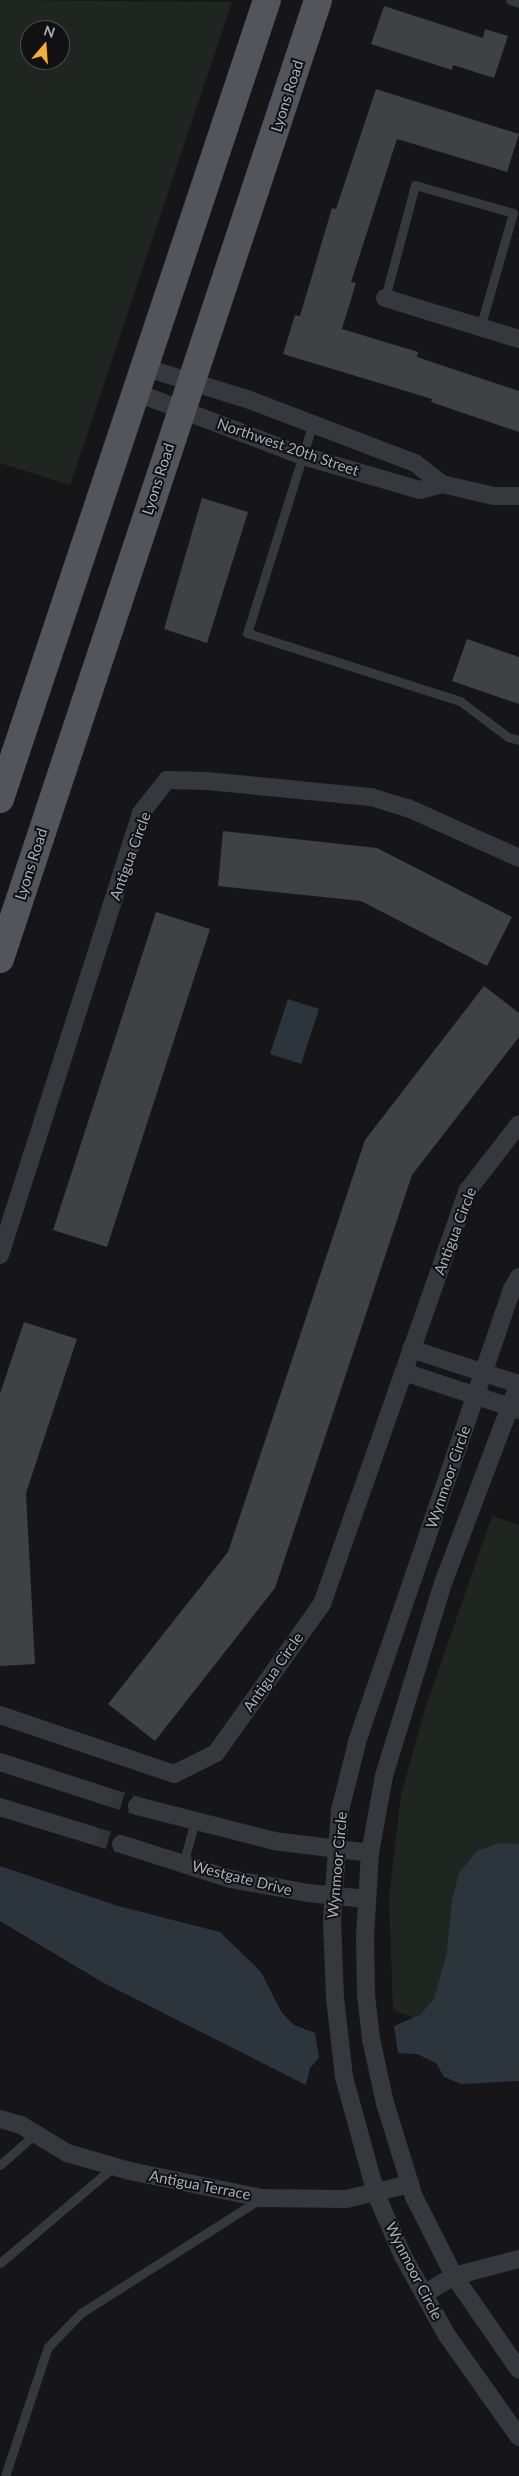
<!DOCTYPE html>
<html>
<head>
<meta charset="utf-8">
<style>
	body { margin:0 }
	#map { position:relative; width:519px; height:2476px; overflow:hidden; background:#161618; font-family:Lato,sans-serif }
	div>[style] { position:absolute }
	.green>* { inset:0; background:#1e261f }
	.water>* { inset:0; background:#2c353c }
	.building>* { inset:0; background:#404145 }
	.street-tunnel>* { height:18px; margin-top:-9px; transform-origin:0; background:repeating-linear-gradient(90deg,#333438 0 18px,transparent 0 27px) }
	.lane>* { height:9px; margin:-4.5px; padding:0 4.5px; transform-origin:4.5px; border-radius:4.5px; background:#37383d }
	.street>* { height:18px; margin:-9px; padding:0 9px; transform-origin:9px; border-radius:9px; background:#37383d }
	.primary>* { height:28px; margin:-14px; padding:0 14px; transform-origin:14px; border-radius:14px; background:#53555c }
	span { translate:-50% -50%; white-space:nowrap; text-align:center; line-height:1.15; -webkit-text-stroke:4px #111113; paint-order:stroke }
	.street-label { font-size:15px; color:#a8adb8 }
	.north { position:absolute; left:20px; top:20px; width:50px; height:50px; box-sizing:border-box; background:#111113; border:1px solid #4d4f55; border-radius:50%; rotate:18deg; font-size:14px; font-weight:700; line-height:20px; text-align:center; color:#a8adb8 }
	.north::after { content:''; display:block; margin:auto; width:18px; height:22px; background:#f2b134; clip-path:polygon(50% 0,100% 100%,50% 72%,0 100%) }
</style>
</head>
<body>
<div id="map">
	<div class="green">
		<i style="clip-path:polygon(evenodd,0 0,232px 2px,70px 485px,0 463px,0 0,30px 30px,60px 30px,60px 60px,30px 60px,30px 30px)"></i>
		<i style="clip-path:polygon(492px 1516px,519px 1525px,519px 2024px,434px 2026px,393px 2010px,389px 1897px,401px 1795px,425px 1709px)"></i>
	</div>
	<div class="water">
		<i style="clip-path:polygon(288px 999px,319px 1009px,301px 1064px,270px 1054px)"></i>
		<i style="clip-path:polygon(500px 1843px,519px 1844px,519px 2081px,461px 2084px,444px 2077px,436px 2063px,417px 2054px,398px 2053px,394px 2026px,420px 2015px,434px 1999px,447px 1952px,452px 1900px,459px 1873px,477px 1851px)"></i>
		<i style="clip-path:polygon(0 1866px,118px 1906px,220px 1932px,261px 1972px,282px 2013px,294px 2025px,315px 2033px,319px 2058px,310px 2068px,306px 2085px,102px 1982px,0 1921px)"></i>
	</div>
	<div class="building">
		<i style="clip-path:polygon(384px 6px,483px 38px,485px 29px,508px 36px,494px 78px,453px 65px,452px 70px,371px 44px)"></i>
		<i style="clip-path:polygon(376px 89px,519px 134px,507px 172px,397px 139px,351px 282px,356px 283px,342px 329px,418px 352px,417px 357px,519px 391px,519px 432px,431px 402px,432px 399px,283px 354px,295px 315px,300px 316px,332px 208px,336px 209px)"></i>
		<i style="clip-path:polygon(202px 498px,248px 512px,207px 643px,164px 629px)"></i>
		<i style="clip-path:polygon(467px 639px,519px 657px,519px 704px,452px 681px)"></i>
		<i style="clip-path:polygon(223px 831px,377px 848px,512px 917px,487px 966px,361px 901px,218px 886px)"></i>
		<i style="clip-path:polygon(156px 912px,210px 929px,107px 1247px,53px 1230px)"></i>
		<i style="clip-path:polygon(484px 986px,519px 1013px,519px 1037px,412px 1175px,275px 1588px,155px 1741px,108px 1704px,228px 1552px,365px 1140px)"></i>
		<i style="clip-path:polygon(24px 1322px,77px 1339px,26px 1493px,35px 1664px,0 1666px,0 1394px)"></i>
	</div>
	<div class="street-tunnel">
		<i style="left:105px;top:1796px;width:34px;rotate:17deg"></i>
		<i style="left:91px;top:1835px;width:31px;rotate:17deg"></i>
	</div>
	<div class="lane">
		<i style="left:510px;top:0;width:9px;rotate:18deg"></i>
		<i style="left:385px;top:298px;width:117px;rotate:-75.1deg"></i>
		<i style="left:415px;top:185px;width:102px;rotate:15.9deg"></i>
		<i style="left:513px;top:213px;width:120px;rotate:106deg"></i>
		<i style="left:312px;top:426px;width:217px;rotate:107.4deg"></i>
		<i style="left:247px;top:633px;width:224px;rotate:17.7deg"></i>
		<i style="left:460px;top:701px;width:60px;rotate:36.9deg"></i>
		<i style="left:508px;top:737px;width:11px;rotate:15deg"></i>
		<i style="left:183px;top:1864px;width:45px;rotate:-74.4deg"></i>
		<i style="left:0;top:2165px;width:47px;rotate:-41.5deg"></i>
		<i style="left:0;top:2263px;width:148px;rotate:-40.3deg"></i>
		<i style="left:5px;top:2476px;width:136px;rotate:-71.6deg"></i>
		<i style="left:48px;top:2347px;width:47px;rotate:-45.9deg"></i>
		<i style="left:81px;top:2313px;width:212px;rotate:-32.5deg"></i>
	</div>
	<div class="street">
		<i style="left:385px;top:298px;width:140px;rotate:17deg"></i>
		<i style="left:143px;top:367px;width:109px;rotate:17.1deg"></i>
		<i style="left:247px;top:399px;width:180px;rotate:20.9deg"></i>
		<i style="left:415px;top:463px;width:34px;rotate:38deg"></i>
		<i style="left:442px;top:484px;width:53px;rotate:13deg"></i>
		<i style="left:494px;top:496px;width:25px"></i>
		<i style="left:135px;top:392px;width:180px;rotate:20.9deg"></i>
		<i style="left:303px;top:456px;width:122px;rotate:16.2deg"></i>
		<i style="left:420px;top:490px;width:23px;rotate:-15deg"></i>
		<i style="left:0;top:1255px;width:464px;rotate:-72.3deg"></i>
		<i style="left:141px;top:813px;width:42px;rotate:-51.8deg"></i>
		<i style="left:167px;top:780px;width:40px;rotate:1.4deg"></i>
		<i style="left:207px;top:781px;width:165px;rotate:5.6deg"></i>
		<i style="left:371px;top:797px;width:39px;rotate:17deg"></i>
		<i style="left:408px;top:808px;width:122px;rotate:24.2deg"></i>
		<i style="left:519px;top:1277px;width:14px;rotate:120deg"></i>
		<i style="left:512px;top:1289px;width:480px;rotate:108.9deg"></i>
		<i style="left:357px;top:1743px;width:69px;rotate:104.2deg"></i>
		<i style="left:340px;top:1810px;width:110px;rotate:94.2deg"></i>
		<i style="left:332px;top:1920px;width:78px;rotate:87.8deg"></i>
		<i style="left:335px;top:1998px;width:80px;rotate:83.5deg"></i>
		<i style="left:344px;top:2077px;width:121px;rotate:74.7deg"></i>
		<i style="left:376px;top:2194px;width:68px;rotate:66.5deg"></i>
		<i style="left:403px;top:2256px;width:89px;rotate:61.1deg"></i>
		<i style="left:446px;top:2334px;width:126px;rotate:54.7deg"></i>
		<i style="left:411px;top:1349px;width:114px;rotate:18deg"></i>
		<i style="left:404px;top:1372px;width:121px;rotate:18.3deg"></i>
		<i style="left:519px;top:1383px;width:214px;rotate:110.8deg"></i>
		<i style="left:443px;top:1583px;width:202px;rotate:107deg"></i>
		<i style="left:384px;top:1776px;width:78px;rotate:100.3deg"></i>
		<i style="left:370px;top:1853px;width:83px;rotate:93.4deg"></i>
		<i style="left:365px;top:1936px;width:59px;rotate:89deg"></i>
		<i style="left:366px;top:1995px;width:44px;rotate:83.5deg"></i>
		<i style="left:371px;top:2039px;width:66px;rotate:77.7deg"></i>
		<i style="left:385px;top:2103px;width:98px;rotate:72.9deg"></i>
		<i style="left:414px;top:2197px;width:89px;rotate:63.1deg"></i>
		<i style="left:454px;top:2276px;width:114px;rotate:55.3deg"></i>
		<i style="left:0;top:1715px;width:184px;rotate:18.7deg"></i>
		<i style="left:174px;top:1774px;width:47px;rotate:-26.6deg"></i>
		<i style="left:216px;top:1753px;width:183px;rotate:-54.6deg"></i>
		<i style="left:322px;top:1604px;width:439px;rotate:-70.6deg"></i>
		<i style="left:468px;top:1190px;width:83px;rotate:-52.3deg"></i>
		<i style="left:0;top:1762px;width:110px;rotate:17.9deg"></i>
		<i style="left:137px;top:1806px;width:141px;rotate:14.3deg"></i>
		<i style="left:274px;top:1841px;width:97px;rotate:7.1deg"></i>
		<i style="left:0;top:1807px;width:95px;rotate:17.1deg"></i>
		<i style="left:121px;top:1844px;width:115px;rotate:17.7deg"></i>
		<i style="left:231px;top:1879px;width:78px;rotate:10.3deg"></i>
		<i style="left:308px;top:1893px;width:58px;rotate:5.9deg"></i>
		<i style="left:0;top:2119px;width:22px;rotate:16deg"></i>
		<i style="left:21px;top:2125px;width:54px;rotate:31.3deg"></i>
		<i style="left:67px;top:2153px;width:66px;rotate:15.9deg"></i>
		<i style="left:130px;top:2171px;width:135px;rotate:11.6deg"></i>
		<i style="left:262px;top:2198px;width:84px;rotate:0.7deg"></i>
		<i style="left:346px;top:2199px;width:66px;rotate:-13.2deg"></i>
		<i style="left:424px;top:2294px;width:35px;rotate:-31deg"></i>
		<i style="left:454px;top:2276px;width:67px;rotate:-14.7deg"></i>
	</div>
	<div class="primary">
		<i style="left:0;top:799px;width:842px;rotate:-71.52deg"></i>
		<i style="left:0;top:959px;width:1010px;rotate:-71.65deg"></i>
	</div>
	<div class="street-label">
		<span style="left:287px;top:96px;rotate:-72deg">Lyons Road</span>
		<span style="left:288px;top:447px;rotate:19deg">Northwest 20th Street</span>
		<span style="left:158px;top:479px;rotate:-72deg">Lyons Road</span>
		<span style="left:130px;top:856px;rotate:-70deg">Antigua Circle</span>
		<span style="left:31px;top:864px;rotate:-72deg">Lyons Road</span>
		<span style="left:455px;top:1231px;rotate:-69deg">Antigua Circle</span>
		<span style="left:448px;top:1477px;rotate:-71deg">Wynmoor Circle</span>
		<span style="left:273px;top:1672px;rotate:-55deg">Antigua Circle</span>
		<span style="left:337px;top:1865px;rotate:-85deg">Wynmoor Circle</span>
		<span style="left:242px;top:1878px;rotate:14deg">Westgate Drive</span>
		<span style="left:200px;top:2185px;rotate:11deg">Antigua Terrace</span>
		<span style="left:414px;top:2271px;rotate:63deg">Wynmoor Circle</span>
	</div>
	<div class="north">N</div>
</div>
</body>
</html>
